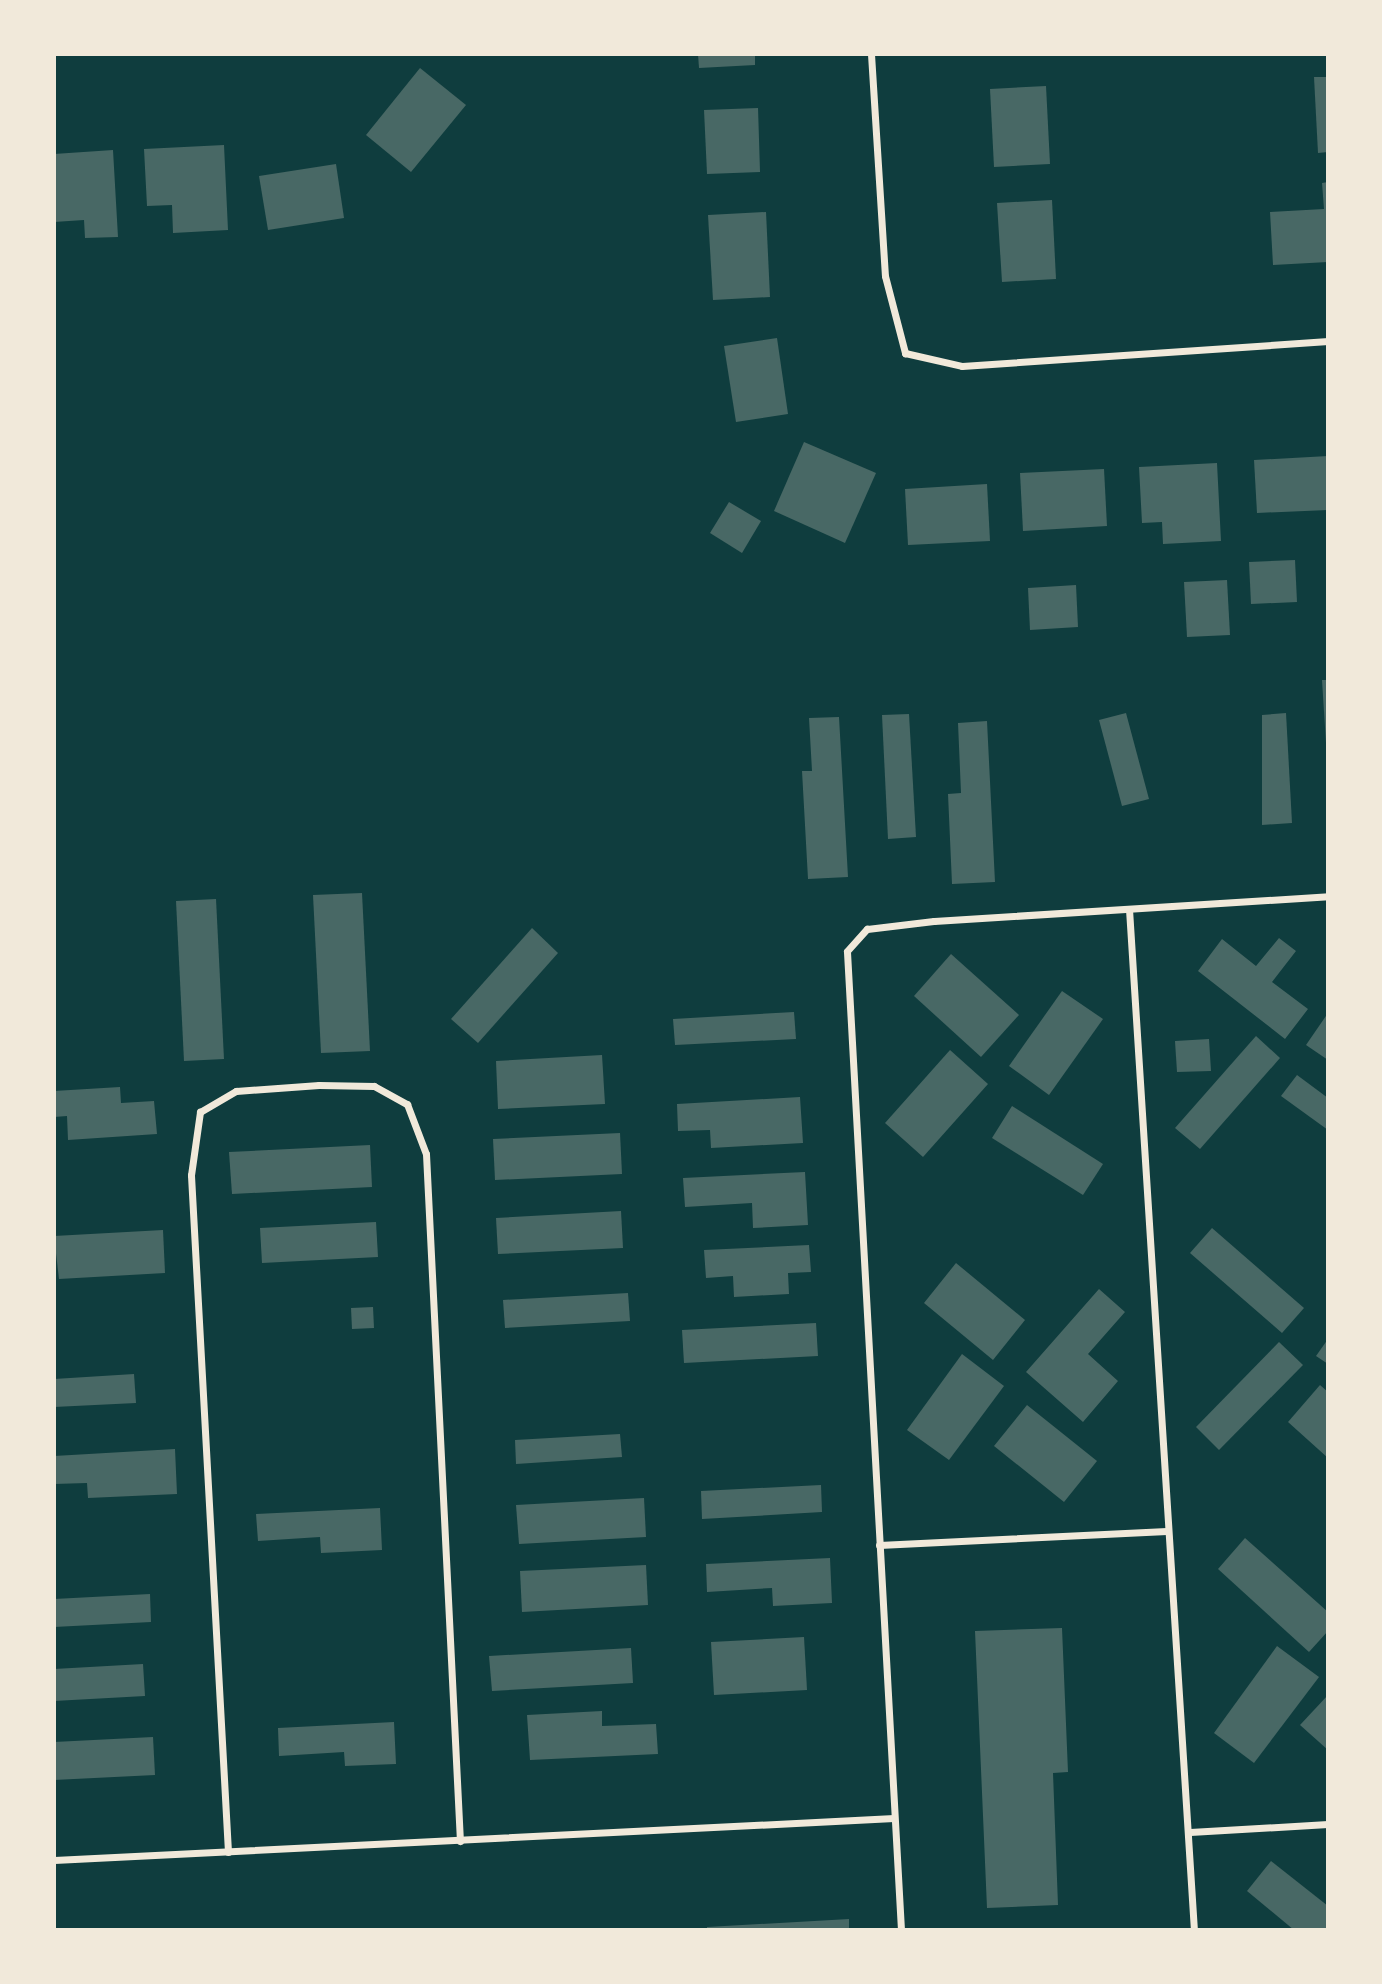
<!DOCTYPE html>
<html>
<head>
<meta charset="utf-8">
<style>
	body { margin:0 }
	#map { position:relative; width:1382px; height:1984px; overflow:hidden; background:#0f3d3e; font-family:Rubik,sans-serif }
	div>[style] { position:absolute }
	.building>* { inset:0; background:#486865 }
	.service>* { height:5px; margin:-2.5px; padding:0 2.5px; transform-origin:2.5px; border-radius:2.5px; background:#f1e9da }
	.minor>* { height:7px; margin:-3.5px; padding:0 3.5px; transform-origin:3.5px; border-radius:3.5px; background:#f1e9da }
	span { translate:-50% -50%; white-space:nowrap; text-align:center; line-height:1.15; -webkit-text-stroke:6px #f1e9da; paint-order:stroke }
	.frame { position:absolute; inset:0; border:56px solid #f1e9da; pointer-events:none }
</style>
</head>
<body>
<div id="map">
	<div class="building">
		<i style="clip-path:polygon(698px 54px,755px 54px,755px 65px,699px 68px)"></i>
		<i style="clip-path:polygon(420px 68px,466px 105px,411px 172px,366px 135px)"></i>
		<i style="clip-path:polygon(1314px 77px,1328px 77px,1328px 152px,1318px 153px)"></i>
		<i style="clip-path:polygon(1046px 86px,1050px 164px,994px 167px,990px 89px)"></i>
		<i style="clip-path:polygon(758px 108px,760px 172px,707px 174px,704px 110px)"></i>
		<i style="clip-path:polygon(224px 145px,228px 230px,173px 233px,172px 205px,147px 206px,144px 149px)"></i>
		<i style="clip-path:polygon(113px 150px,118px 237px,85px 238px,84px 220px,54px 222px,54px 154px)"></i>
		<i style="clip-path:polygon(336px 164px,344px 218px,268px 230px,259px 176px)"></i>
		<i style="clip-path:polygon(1328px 182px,1328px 262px,1273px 265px,1270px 212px,1324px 209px,1322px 183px)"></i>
		<i style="clip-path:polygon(1052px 200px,1056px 279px,1002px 282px,997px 203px)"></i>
		<i style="clip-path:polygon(766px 212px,770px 297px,713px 300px,708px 215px)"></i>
		<i style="clip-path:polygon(777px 338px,788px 414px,736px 422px,724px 346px)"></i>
		<i style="clip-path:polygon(804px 442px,876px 473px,845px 543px,774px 511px)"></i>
		<i style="clip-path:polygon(1328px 456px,1328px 510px,1257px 513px,1254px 460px)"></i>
		<i style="clip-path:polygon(1217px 463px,1221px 541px,1163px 544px,1162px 522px,1142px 523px,1139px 467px)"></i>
		<i style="clip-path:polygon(1104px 469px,1107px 526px,1023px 531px,1020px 473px)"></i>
		<i style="clip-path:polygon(987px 484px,990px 541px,908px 545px,905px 489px)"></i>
		<i style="clip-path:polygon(729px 502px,761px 521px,742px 553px,710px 533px)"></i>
		<i style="clip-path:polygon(1295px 560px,1297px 602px,1251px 604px,1249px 562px)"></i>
		<i style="clip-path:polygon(1227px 580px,1230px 635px,1187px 637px,1184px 582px)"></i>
		<i style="clip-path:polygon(1076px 585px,1078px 627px,1030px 630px,1028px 588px)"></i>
		<i style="clip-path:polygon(1322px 680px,1328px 680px,1328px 743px,1326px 743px)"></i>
		<i style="clip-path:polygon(1126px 713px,1149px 799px,1122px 806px,1099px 720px)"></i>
		<i style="clip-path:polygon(1286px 713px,1292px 823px,1262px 825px,1262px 715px)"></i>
		<i style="clip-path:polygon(909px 714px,916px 837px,888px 839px,882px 715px)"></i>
		<i style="clip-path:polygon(839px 717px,848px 877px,808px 879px,802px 771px,812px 771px,809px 718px)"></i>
		<i style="clip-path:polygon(987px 721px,995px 882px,952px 884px,948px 794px,961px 793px,958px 723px)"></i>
		<i style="clip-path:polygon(362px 893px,370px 1051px,321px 1053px,313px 895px)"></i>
		<i style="clip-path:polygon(216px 899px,224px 1059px,184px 1061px,176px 901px)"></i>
		<i style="clip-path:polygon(532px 928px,558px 953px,478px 1043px,451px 1019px)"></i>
		<i style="clip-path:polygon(1279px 938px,1296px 951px,1272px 982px,1308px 1009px,1285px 1039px,1198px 971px,1222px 939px,1256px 966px)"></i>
		<i style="clip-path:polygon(951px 954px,1019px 1015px,981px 1057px,914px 996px)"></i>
		<i style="clip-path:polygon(1062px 991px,1103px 1019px,1049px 1095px,1009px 1066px)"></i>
		<i style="clip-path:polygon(794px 1012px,796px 1039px,675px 1045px,673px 1019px)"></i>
		<i style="clip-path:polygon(1328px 1013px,1328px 1060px,1306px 1045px)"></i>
		<i style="clip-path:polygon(1256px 1036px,1280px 1058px,1200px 1149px,1175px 1128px)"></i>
		<i style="clip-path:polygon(1209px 1039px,1211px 1071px,1177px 1072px,1175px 1041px)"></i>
		<i style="clip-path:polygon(950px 1050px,988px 1084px,923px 1157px,885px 1123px)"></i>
		<i style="clip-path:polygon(602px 1055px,605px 1104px,498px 1109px,496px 1061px)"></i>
		<i style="clip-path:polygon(1297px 1075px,1328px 1098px,1328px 1130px,1281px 1096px)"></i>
		<i style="clip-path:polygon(120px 1087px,121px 1103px,154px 1101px,157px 1134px,68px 1140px,67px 1116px,54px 1117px,54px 1091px)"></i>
		<i style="clip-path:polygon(800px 1097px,803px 1143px,711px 1148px,710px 1130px,678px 1131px,677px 1104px)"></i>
		<i style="clip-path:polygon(1012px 1106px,1103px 1164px,1083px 1195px,992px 1138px)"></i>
		<i style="clip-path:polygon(620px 1133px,622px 1174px,495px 1180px,493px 1139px)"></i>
		<i style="clip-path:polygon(370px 1145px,372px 1187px,232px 1194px,229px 1152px)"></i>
		<i style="clip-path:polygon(805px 1172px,808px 1225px,753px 1228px,752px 1203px,685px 1207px,683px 1178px)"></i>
		<i style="clip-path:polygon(621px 1211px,623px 1248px,498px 1254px,496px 1218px)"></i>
		<i style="clip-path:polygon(376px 1222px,378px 1257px,262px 1263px,260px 1228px)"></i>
		<i style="clip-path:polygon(1212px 1228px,1304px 1308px,1282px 1333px,1190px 1253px)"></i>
		<i style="clip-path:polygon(163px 1230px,165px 1273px,59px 1279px,54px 1236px)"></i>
		<i style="clip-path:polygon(809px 1245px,811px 1272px,788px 1273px,789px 1294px,734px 1297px,733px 1276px,706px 1278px,704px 1250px)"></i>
		<i style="clip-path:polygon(956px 1263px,1025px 1320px,993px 1360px,924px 1303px)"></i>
		<i style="clip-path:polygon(1099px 1289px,1125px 1312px,1088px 1354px,1118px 1381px,1083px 1422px,1026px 1372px)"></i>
		<i style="clip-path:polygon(628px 1293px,630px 1321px,505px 1328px,503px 1300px)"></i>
		<i style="clip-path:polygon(373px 1307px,374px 1328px,352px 1329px,351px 1308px)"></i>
		<i style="clip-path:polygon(816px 1323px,818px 1356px,684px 1363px,682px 1330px)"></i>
		<i style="clip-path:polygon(1328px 1339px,1328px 1364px,1316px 1356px)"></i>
		<i style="clip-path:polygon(1279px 1342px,1303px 1365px,1219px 1450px,1196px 1427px)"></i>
		<i style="clip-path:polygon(962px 1354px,1004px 1386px,949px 1460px,907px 1430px)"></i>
		<i style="clip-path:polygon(134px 1374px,136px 1403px,54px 1407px,54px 1379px)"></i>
		<i style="clip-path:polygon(1320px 1385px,1328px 1392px,1328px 1458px,1288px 1422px)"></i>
		<i style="clip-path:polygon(1027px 1405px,1097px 1461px,1064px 1502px,994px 1446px)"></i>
		<i style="clip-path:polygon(620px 1434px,622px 1457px,516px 1464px,515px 1440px)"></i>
		<i style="clip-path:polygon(175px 1449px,177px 1494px,88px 1498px,87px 1483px,54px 1484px,54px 1456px)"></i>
		<i style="clip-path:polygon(821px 1485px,822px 1512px,702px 1519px,701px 1491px)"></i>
		<i style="clip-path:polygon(644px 1498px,646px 1537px,519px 1544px,516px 1505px)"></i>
		<i style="clip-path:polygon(380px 1508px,382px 1550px,321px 1553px,320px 1537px,258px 1541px,256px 1514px)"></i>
		<i style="clip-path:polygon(1245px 1538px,1328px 1612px,1328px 1631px,1309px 1652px,1218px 1569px)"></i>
		<i style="clip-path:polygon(830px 1558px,832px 1603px,773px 1606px,772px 1588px,707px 1592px,706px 1564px)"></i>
		<i style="clip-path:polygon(646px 1565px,648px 1605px,522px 1612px,520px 1571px)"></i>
		<i style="clip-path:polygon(150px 1594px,151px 1622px,54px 1627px,54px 1599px)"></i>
		<i style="clip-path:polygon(1062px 1628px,1068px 1772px,1053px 1773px,1058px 1905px,987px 1908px,975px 1631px)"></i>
		<i style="clip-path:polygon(804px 1637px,807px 1690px,714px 1695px,711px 1642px)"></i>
		<i style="clip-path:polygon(1277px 1646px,1319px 1677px,1254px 1763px,1214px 1733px)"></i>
		<i style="clip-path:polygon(631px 1648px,633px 1683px,492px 1691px,489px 1656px)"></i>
		<i style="clip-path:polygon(143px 1664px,145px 1696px,54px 1701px,54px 1669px)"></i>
		<i style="clip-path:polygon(1328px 1695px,1328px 1750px,1300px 1725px)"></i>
		<i style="clip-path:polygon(602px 1711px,602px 1726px,656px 1724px,658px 1754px,530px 1760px,527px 1715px)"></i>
		<i style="clip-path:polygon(394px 1722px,396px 1764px,345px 1766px,344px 1752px,279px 1756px,278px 1728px)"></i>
		<i style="clip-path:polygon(153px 1737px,155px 1775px,54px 1780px,54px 1742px)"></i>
		<i style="clip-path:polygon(1271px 1861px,1328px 1906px,1328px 1930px,1294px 1930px,1247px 1891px)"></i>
		<i style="clip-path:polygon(849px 1919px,849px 1930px,707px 1930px,707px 1927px)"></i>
	</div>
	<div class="service">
		<i style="left:470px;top:1930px;width:43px"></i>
	</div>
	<div class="minor">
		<i style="left:871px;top:54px;width:222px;rotate:86.4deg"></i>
		<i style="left:885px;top:276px;width:80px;rotate:75.4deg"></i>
		<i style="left:905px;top:353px;width:58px;rotate:12.8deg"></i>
		<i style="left:962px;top:366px;width:367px;rotate:-3.9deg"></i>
		<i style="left:1129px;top:909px;width:1023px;rotate:86.36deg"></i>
		<i style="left:879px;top:1545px;width:288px;rotate:-2.8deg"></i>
		<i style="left:1190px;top:1832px;width:138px;rotate:-3.3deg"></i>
		<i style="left:228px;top:1852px;width:678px;rotate:-93.13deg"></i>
		<i style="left:191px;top:1175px;width:64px;rotate:-81.9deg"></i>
		<i style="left:200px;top:1112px;width:42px;rotate:-30.3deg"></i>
		<i style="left:236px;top:1091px;width:83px;rotate:-4.1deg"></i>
		<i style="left:319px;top:1085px;width:55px;rotate:1deg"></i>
		<i style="left:374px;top:1086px;width:38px;rotate:29deg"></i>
		<i style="left:407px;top:1104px;width:53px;rotate:69.2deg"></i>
		<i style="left:426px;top:1154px;width:688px;rotate:87.17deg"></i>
		<i style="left:54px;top:1860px;width:841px;rotate:-2.86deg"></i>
		<i style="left:901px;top:1930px;width:980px;rotate:-93.16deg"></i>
		<i style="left:847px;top:951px;width:30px;rotate:-48deg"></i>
		<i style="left:867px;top:929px;width:67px;rotate:-6.8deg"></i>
		<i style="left:934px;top:921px;width:395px;rotate:-3.6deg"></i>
	</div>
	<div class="frame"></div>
</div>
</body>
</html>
